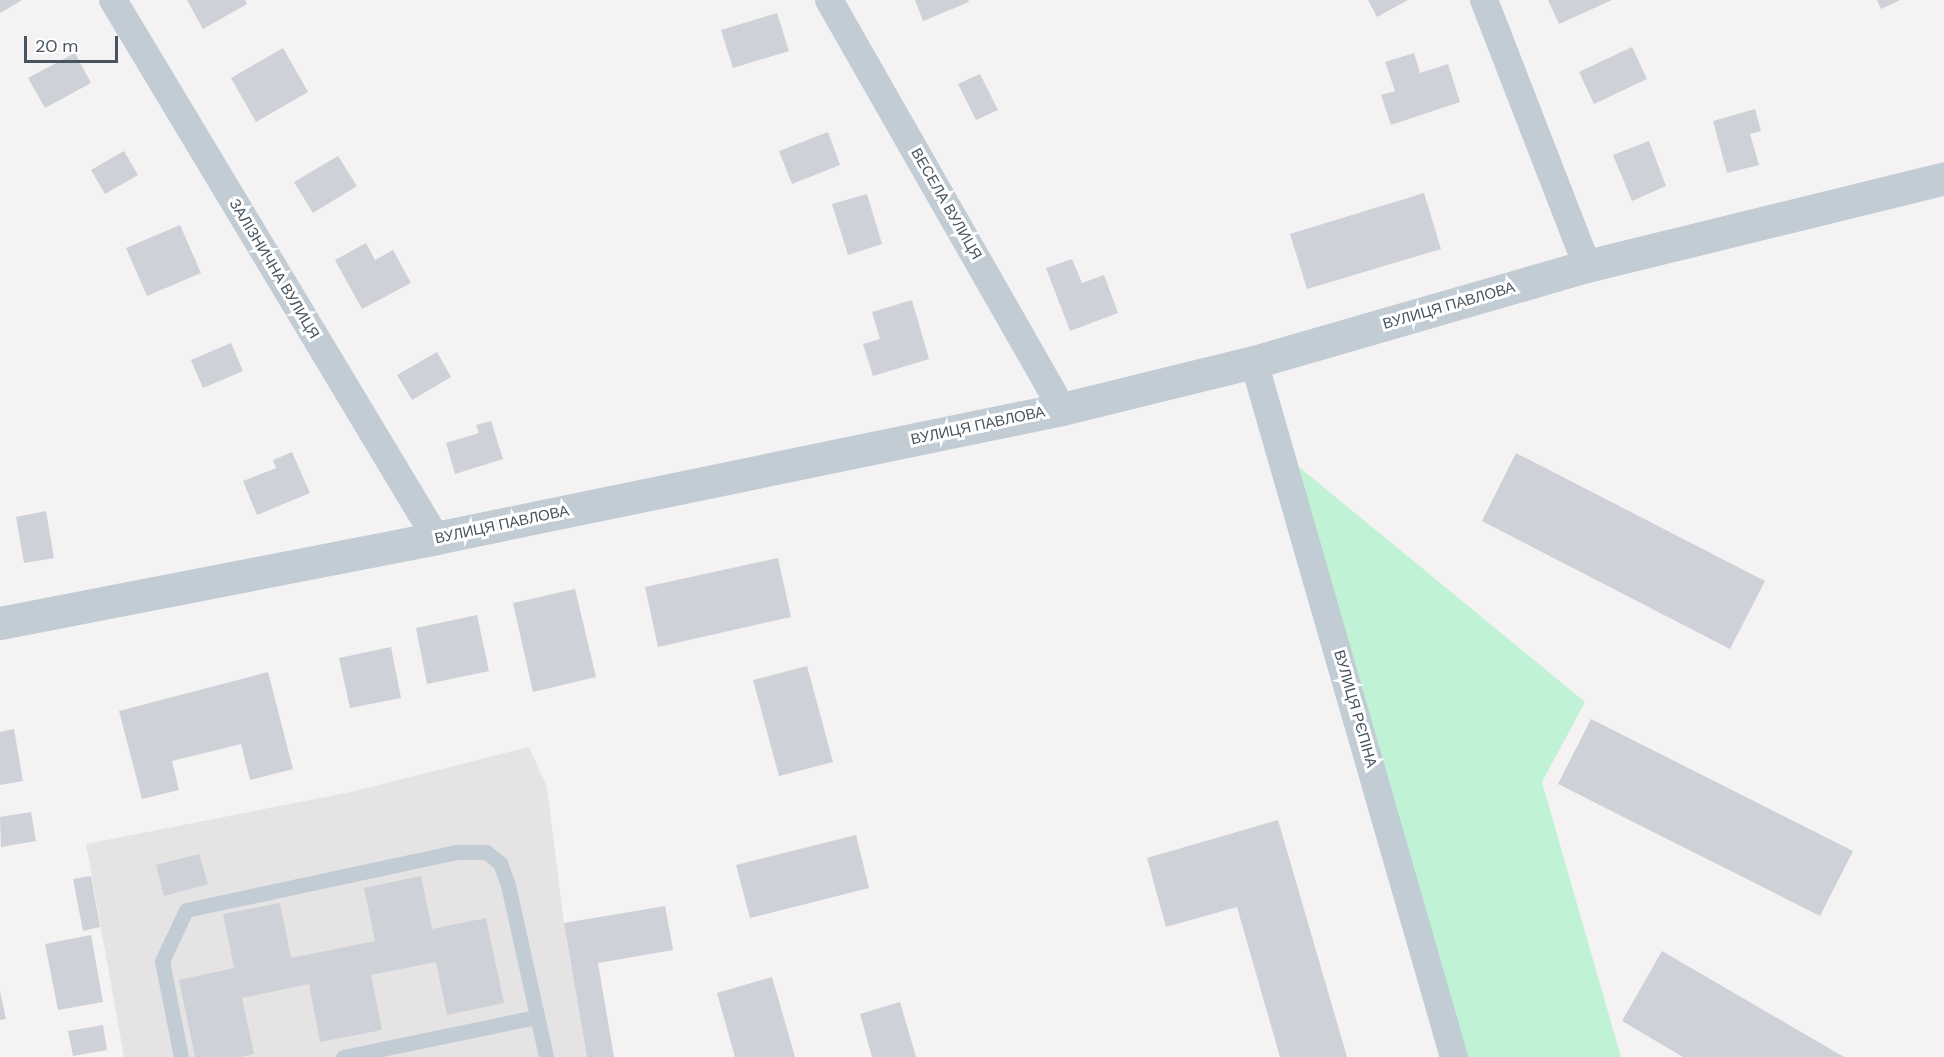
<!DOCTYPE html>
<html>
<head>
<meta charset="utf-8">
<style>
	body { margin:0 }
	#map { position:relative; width:1944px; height:1057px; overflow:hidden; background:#f4f2f2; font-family:"DM Sans",sans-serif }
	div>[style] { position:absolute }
	.education>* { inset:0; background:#e6e3e4 }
	.green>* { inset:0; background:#c0f3d5 }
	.building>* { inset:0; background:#ced1d7 }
	.service>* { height:15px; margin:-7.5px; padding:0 7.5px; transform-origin:7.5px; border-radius:7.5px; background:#c2ccd4 }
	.minor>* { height:28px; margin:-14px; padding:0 14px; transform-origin:14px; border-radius:14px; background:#c2ccd4 }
	.tertiary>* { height:33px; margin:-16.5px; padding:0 16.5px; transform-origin:16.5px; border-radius:16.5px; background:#c2ccd4 }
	span { translate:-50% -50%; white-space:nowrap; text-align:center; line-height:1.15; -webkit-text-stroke:6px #fff; paint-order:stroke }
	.street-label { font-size:15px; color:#485561 }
	.scale { position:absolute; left:24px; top:36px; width:94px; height:27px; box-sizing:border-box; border:3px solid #485561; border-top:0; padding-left:8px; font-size:18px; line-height:21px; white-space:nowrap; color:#485561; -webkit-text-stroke:4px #fff; paint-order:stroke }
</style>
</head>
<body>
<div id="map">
	<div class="education">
		<i style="clip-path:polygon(529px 747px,547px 787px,564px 923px,587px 1057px,124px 1057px,86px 844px,351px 792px)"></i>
	</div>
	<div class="green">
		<i style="clip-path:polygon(1282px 453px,1585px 702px,1542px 782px,1621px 1057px,1454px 1057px)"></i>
	</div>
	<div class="building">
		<i style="clip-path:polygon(0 0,22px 0,0 13px)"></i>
		<i style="clip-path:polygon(187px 0,245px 0,247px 4px,203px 29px)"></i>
		<i style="clip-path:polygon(915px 0,968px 0,969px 2px,923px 21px)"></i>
		<i style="clip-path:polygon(1368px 0,1408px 0,1377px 17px)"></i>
		<i style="clip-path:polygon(1548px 0,1612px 0,1559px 24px)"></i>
		<i style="clip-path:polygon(1877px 0,1900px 0,1881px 9px)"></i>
		<i style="clip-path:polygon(777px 13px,789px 51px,733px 68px,721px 30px)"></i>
		<i style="clip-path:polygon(1632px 47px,1647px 79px,1594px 104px,1579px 72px)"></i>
		<i style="clip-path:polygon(283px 48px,308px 92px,256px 122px,231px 78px)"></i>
		<i style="clip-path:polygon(75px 53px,91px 83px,45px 108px,28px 78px)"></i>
		<i style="clip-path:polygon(1414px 53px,1420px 73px,1448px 64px,1460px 102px,1391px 125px,1381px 95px,1395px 91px,1385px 62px)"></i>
		<i style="clip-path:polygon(980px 74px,998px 110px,976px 120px,958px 84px)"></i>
		<i style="clip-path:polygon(1755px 109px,1761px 131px,1750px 134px,1759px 165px,1727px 173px,1713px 121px)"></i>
		<i style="clip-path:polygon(828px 132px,840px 165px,792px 184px,779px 151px)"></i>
		<i style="clip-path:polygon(1649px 141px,1666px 186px,1632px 201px,1613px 155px)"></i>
		<i style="clip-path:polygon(124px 151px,138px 175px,105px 194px,91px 170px)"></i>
		<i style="clip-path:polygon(338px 156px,357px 186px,313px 213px,294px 182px)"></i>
		<i style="clip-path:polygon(1424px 193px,1441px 249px,1307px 289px,1290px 234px)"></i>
		<i style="clip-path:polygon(867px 194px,882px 244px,848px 255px,832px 204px)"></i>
		<i style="clip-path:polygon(180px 225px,201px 273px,147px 296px,126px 248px)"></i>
		<i style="clip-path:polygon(366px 243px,375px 260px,393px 250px,411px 283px,362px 309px,335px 260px)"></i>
		<i style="clip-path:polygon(1072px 259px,1082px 283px,1104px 275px,1118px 313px,1070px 331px,1046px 268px)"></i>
		<i style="clip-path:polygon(912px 300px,929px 359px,873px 376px,863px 344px,880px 339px,872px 312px)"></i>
		<i style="clip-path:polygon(231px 343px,243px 371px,203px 388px,191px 360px)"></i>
		<i style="clip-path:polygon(437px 352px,451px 377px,412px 400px,397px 375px)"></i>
		<i style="clip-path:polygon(491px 421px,503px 459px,455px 474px,446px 443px,479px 433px,476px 425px)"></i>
		<i style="clip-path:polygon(292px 452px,310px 493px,257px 515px,243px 481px,276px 468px,273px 460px)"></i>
		<i style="clip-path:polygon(1516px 453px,1765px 581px,1730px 649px,1482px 521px)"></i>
		<i style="clip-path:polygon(46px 511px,54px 558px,24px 563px,16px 517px)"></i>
		<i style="clip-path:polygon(778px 558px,791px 617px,658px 647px,645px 587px)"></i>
		<i style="clip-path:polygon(575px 589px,596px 677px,533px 692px,513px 603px)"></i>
		<i style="clip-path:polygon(477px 615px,489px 671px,427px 684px,416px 628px)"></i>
		<i style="clip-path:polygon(391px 647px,401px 698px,350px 708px,339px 658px)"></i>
		<i style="clip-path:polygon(807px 666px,833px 762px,779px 776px,753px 680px)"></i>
		<i style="clip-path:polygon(268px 672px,293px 769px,250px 780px,241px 744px,172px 761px,179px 790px,142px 799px,119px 711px)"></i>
		<i style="clip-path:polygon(1591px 719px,1853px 851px,1820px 916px,1558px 784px)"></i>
		<i style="clip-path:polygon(14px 729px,23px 781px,0 785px,0 732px)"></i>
		<i style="clip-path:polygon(31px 812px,36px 841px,1px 847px,0 817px)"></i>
		<i style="clip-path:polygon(1278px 820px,1347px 1057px,1280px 1057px,1237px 907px,1166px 927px,1147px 858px)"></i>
		<i style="clip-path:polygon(856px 835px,869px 888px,750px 918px,736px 865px)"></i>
		<i style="clip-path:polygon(199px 854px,208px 884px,164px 896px,156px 865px)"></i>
		<i style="clip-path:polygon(91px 876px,100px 927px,83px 931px,73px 879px)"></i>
		<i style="clip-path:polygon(421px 876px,432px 929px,486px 918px,504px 1003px,447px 1015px,436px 962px,371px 975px,382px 1030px,320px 1042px,309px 984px,242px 998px,254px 1054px,240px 1057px,195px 1057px,179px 980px,234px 968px,223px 914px,280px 903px,291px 958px,375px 941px,364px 888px)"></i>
		<i style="clip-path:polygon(665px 906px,673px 950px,598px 963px,614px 1057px,587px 1057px,564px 923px)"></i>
		<i style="clip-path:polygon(91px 935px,103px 1002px,58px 1010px,45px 944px)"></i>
		<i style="clip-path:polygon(1662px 951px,1844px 1057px,1683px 1057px,1622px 1021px)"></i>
		<i style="clip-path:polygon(772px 977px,795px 1057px,735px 1057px,717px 993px)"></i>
		<i style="clip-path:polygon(0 991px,6px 1019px,0 1020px)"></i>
		<i style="clip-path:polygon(900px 1002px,916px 1057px,872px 1057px,860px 1014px)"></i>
		<i style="clip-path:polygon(103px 1025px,107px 1050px,73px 1056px,68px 1031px)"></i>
	</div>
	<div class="service">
		<i style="left:181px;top:1057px;width:98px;rotate:-101.2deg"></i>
		<i style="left:162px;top:961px;width:56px;rotate:-64.8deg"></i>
		<i style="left:186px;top:910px;width:277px;rotate:-12.1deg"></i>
		<i style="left:457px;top:852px;width:29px"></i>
		<i style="left:486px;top:852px;width:18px;rotate:38deg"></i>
		<i style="left:500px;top:863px;width:23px;rotate:70deg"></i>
		<i style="left:508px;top:885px;width:176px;rotate:77.5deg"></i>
		<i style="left:343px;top:1057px;width:198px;rotate:-11.7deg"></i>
	</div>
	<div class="minor">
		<i style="left:113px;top:0;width:628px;rotate:59.02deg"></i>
		<i style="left:829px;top:0;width:471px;rotate:60.3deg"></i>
		<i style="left:1484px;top:0;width:285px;rotate:68.8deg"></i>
		<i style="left:1254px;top:362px;width:723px;rotate:73.95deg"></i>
	</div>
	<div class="tertiary">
		<i style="left:0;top:623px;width:444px;rotate:-11deg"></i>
		<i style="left:436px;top:538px;width:639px;rotate:-11.64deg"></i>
		<i style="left:1062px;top:409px;width:198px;rotate:-13.8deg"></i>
		<i style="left:1254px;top:362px;width:347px;rotate:-16.1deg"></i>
		<i style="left:1587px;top:266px;width:368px;rotate:-13.8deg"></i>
	</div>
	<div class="street-label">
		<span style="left:946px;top:204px;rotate:60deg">ВЕСЕЛА ВУЛИЦЯ</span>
		<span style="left:274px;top:269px;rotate:59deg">ЗАЛІЗНИЧНА ВУЛИЦЯ</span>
		<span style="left:1449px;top:306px;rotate:-16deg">ВУЛИЦЯ ПАВЛОВА</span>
		<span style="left:978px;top:426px;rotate:-12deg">ВУЛИЦЯ ПАВЛОВА</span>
		<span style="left:502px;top:525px;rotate:-12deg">ВУЛИЦЯ ПАВЛОВА</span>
		<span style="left:1355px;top:709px;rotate:74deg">ВУЛИЦЯ РЄПІНА</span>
	</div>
	<div class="scale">20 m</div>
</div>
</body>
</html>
